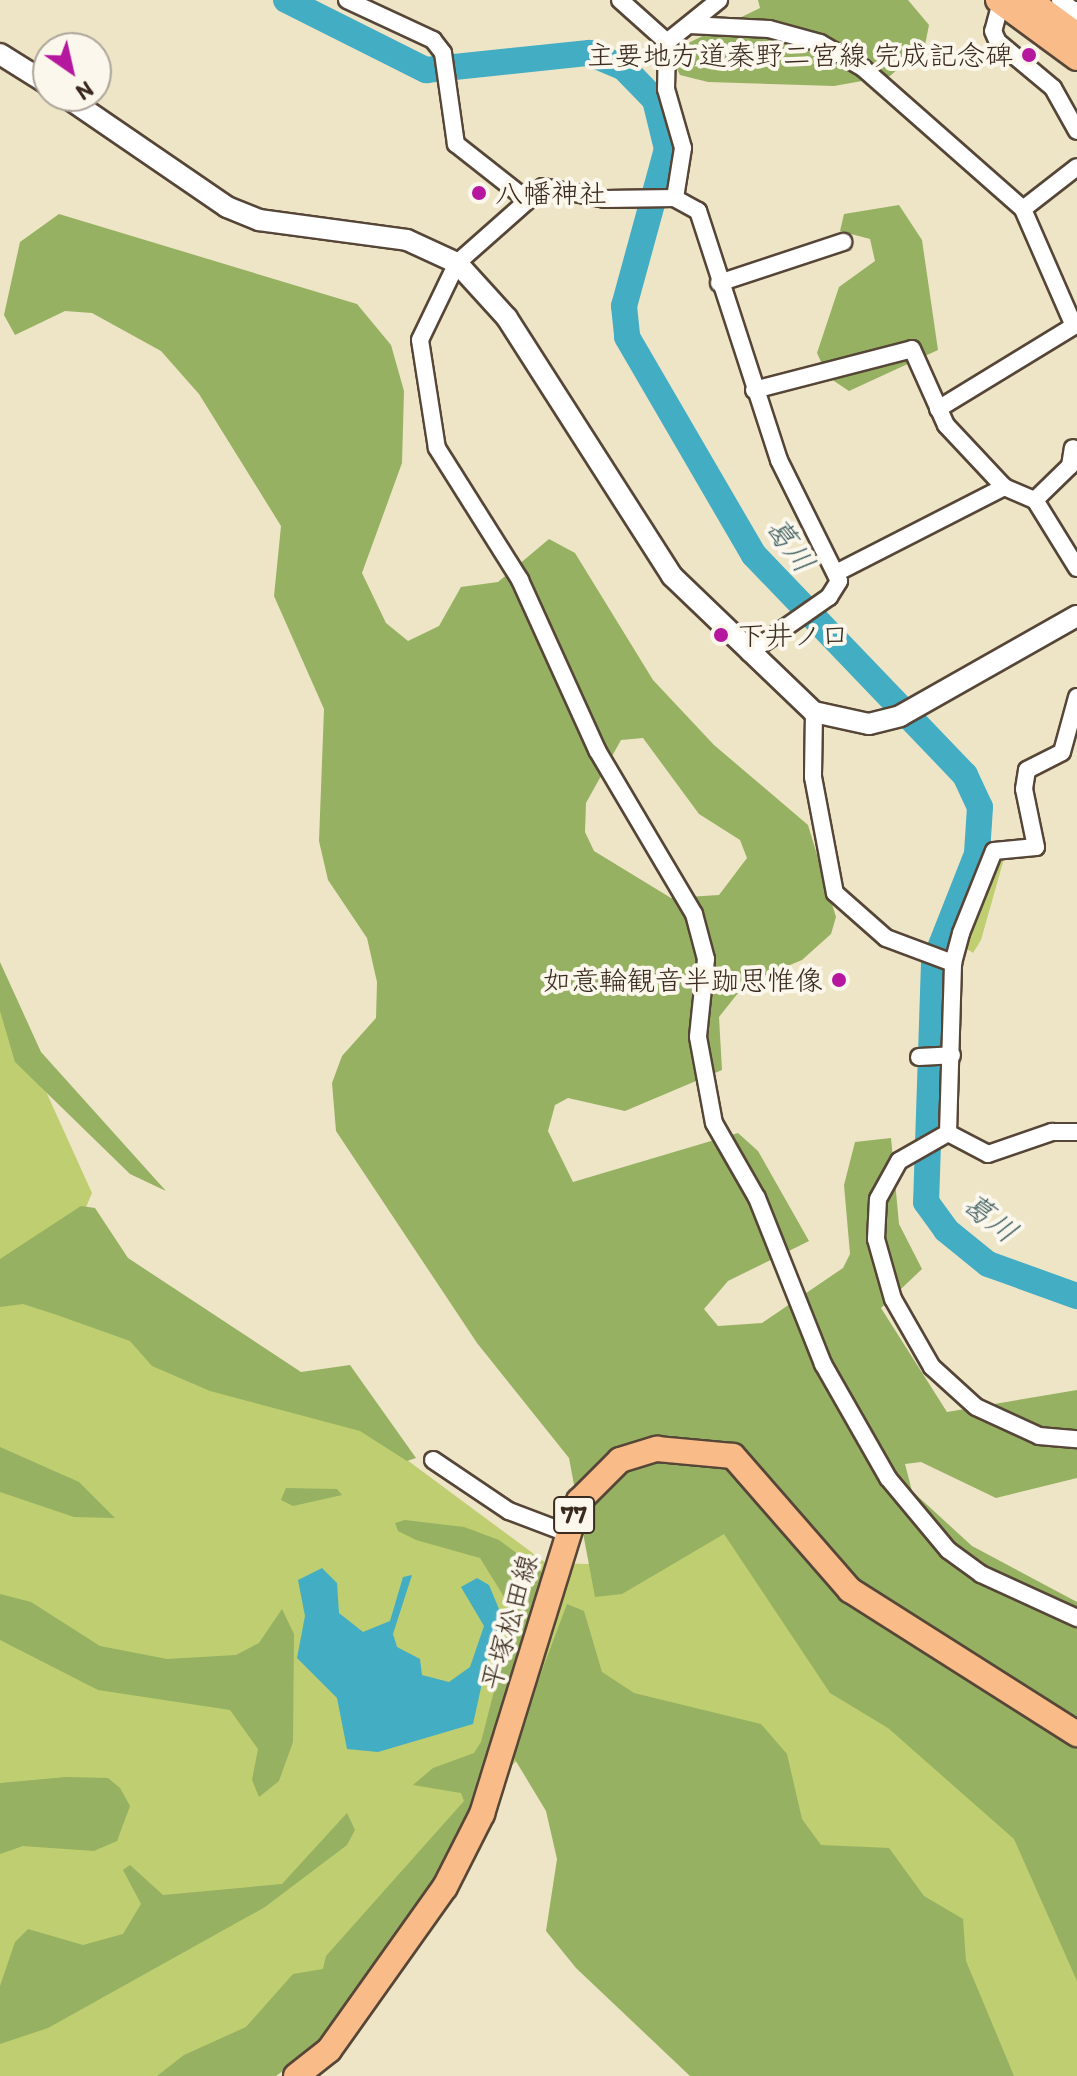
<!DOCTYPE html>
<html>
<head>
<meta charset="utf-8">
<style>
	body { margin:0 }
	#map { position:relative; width:1077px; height:2076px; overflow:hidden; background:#eee5c7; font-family:Itim,"Klee One",sans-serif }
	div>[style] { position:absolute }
	.green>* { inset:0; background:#bece70 }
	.forest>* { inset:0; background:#96b162 }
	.water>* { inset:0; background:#43adc3 }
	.river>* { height:26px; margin:-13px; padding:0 13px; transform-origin:13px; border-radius:13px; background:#43adc3 }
	.roads { filter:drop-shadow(2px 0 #564637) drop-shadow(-2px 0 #564637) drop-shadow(0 2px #564637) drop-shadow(0 -2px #564637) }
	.minor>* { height:16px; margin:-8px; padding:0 8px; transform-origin:8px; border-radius:8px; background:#fff }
	.tertiary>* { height:20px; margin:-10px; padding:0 10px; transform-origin:10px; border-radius:10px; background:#fff }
	.primary>* { height:24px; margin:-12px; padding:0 12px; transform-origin:12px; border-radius:12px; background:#f9bc89 }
	.dots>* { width:22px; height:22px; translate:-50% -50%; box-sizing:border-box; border:4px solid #fbf7ec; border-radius:50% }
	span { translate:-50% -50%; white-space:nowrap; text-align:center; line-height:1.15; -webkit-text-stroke:8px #fbf7ec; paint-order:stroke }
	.shield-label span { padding:2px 6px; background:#fbf7ec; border:2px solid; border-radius:6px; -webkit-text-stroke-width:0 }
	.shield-label { font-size:26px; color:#3b2a1e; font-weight:700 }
	.poi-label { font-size:28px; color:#3b2a1e }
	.right { translate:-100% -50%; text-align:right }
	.left { translate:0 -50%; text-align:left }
	.street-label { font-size:28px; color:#3b2a1e }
	.water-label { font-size:30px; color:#3e5e60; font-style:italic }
	.north { position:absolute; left:32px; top:32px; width:80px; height:80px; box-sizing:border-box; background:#fbf7ec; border:2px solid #aea59a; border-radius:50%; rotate:146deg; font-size:22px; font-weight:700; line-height:32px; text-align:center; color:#3b2a1e }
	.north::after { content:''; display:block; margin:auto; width:28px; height:36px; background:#b5179e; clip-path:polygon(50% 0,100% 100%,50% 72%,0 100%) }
</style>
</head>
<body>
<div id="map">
	<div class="green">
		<i style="clip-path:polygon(1005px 855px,981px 940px,973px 953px,964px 947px,974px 915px,996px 859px)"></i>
		<i style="clip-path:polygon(0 990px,92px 1193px,73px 1238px,345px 1414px,546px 1563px,590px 1564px,669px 1487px,738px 1518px,1077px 1901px,1077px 2076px,796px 2076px,529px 1750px,486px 1789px,228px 2076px,0 2076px)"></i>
	</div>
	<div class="forest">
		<i style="clip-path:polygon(758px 0,908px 0,929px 25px,925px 45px,890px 76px,834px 86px,708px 82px,680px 75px,673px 61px,680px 47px,760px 8px)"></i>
		<i style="clip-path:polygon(899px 205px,922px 240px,938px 350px,849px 391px,828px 377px,817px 353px,839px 287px,875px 261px,870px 239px,840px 231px,844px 214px)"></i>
		<i style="clip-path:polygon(evenodd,59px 214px,357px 304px,391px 345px,404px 391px,402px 463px,362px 573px,386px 623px,408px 641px,439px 626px,461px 587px,498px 582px,549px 539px,575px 553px,653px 680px,714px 745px,808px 825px,836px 917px,831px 934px,802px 960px,746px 983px,719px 1017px,722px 1070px,625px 1111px,568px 1098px,555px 1105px,548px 1131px,573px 1182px,738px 1133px,758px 1151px,809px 1241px,728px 1281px,704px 1309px,718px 1326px,762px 1323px,843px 1268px,850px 1254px,844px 1185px,855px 1142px,891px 1138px,899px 1224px,922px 1269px,881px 1308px,947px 1412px,1077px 1390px,1077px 1478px,996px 1498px,921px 1462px,905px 1464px,912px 1491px,972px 1546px,1077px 1602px,1077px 1981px,1014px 1839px,888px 1728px,830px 1693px,724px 1534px,622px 1594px,595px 1597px,569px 1458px,477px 1343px,336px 1131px,332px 1083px,342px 1056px,376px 1018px,377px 982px,367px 938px,328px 880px,319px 841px,324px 709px,274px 596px,281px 526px,199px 394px,161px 351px,92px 313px,65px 311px,15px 335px,4px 315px,20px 242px,59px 214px,643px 738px,699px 814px,740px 840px,747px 858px,719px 895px,671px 898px,594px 851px,585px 832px,586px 803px,621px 740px,643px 738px)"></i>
		<i style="clip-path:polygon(0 962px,41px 1052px,166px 1191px,130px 1174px,15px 1062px,0 1011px)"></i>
		<i style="clip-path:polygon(81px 1206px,95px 1208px,128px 1258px,301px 1372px,350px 1365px,416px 1458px,407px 1461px,360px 1431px,210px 1391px,152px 1366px,130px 1341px,57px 1315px,23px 1304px,0 1307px,0 1259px)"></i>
		<i style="clip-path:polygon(0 1447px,79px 1482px,115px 1518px,74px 1517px,0 1492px)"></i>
		<i style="clip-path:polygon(286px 1488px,337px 1489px,342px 1495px,293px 1506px,281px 1500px)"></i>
		<i style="clip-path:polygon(405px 1520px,464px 1527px,499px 1540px,551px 1579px,461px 1846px,318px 2045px,276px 2076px,157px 2076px,184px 2055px,246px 2027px,293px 1974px,323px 1969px,326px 1956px,464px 1801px,461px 1793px,413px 1785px,433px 1768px,474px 1753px,481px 1742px,514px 1613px,480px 1558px,416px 1540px,398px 1531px,395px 1523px)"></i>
		<i style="clip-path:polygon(0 1594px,31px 1602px,100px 1646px,167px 1659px,236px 1655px,259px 1643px,282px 1609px,294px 1634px,293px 1742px,279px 1781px,259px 1797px,252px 1780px,258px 1749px,230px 1710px,98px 1690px,0 1640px)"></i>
		<i style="clip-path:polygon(567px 1604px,584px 1611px,602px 1672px,634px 1693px,761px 1724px,787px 1754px,802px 1819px,821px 1845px,889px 1848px,924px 1896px,963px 1919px,966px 1961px,1014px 2076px,690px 2076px,576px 1968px,546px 1931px,557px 1859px,546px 1811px,511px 1753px)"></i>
		<i style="clip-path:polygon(66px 1777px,108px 1778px,120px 1788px,130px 1806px,117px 1841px,94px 1851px,23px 1846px,0 1854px,0 1783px)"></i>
		<i style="clip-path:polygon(347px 1813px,355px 1830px,347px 1845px,265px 1907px,48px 2028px,0 2044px,0 1986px,15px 1942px,28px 1929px,83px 1945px,123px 1934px,141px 1904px,123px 1870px,130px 1865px,163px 1895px,282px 1884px)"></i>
	</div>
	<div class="water">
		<i style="clip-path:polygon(322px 1568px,337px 1583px,339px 1613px,363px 1632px,390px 1621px,403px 1577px,412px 1575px,393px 1634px,397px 1647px,420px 1659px,422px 1675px,449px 1682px,470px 1667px,484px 1626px,461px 1587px,477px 1578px,489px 1585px,506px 1626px,488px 1656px,473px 1724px,378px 1752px,347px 1749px,337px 1698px,297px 1658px,305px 1616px,298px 1580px)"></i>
	</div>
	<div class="river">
		<i style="left:286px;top:0;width:157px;rotate:26.6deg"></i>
		<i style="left:426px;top:70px;width:164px;rotate:-6deg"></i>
		<i style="left:589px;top:53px;width:38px;rotate:23deg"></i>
		<i style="left:624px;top:68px;width:45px;rotate:45.9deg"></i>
		<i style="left:655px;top:100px;width:50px;rotate:76.2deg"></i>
		<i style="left:667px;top:149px;width:163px;rotate:105.3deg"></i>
		<i style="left:624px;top:306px;width:31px;rotate:84deg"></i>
		<i style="left:627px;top:337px;width:252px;rotate:59.8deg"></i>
		<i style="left:754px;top:555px;width:305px;rotate:46.2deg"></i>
		<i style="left:965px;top:775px;width:35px;rotate:65deg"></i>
		<i style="left:980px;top:807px;width:47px;rotate:93.7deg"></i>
		<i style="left:977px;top:854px;width:117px;rotate:111.5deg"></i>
		<i style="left:934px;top:963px;width:239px;rotate:91.9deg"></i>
		<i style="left:926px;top:1202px;width:34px;rotate:54deg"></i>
		<i style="left:946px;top:1230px;width:54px;rotate:39deg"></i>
		<i style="left:988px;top:1264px;width:95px;rotate:19.8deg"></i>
	</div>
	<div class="roads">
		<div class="minor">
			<i style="left:347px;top:0;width:95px;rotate:24.9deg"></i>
			<i style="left:433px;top:40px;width:16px;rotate:52deg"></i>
			<i style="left:443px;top:53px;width:92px;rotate:81.9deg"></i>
			<i style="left:456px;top:144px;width:89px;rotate:38.2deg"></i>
			<i style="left:620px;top:0;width:63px;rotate:41.8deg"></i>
			<i style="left:667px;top:42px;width:47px;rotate:91.2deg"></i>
			<i style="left:666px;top:89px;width:61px;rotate:73.9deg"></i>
			<i style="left:683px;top:148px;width:51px;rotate:99.1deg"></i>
			<i style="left:1060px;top:0;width:18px;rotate:38deg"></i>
			<i style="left:1001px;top:2px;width:30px;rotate:105deg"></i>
			<i style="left:993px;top:31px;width:12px;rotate:66deg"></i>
			<i style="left:998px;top:42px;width:72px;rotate:39.9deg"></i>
			<i style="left:1053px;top:88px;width:49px;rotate:60.8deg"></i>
			<i style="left:689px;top:25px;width:80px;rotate:2.9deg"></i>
			<i style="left:769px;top:29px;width:53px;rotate:15.4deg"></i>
			<i style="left:820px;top:43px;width:50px;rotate:30.2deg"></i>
			<i style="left:863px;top:68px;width:213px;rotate:41.4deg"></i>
			<i style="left:1023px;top:209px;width:68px;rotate:-37.9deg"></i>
			<i style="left:1063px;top:25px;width:21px;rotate:-47deg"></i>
			<i style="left:667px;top:42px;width:67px;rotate:-38.9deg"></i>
			<i style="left:719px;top:283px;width:131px;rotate:-18.3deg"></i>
			<i style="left:754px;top:390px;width:163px;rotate:-14.5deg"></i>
			<i style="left:912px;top:349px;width:83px;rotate:65.9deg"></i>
			<i style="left:946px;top:425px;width:85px;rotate:46.9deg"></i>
			<i style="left:1004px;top:487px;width:34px;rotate:23deg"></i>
			<i style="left:1035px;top:500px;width:80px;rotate:58.3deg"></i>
			<i style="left:938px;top:409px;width:159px;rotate:-31.4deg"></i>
			<i style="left:1074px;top:326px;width:128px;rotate:-113.6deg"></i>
			<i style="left:1035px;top:500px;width:49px;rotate:-44.2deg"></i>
			<i style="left:1070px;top:466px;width:18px;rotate:-81deg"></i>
			<i style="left:836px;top:573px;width:189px;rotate:-27.1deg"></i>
			<i style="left:749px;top:653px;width:98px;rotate:-35deg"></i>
			<i style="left:829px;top:597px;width:19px;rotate:-58deg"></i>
			<i style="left:839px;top:581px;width:135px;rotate:-116.4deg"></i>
			<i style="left:779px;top:460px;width:262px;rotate:-108deg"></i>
			<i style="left:698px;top:211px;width:26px;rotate:-151deg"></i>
			<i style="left:675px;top:198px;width:70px;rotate:179.2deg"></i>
			<i style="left:605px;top:199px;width:63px;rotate:-169deg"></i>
			<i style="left:543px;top:187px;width:115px;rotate:138.5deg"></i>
			<i style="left:457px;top:263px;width:85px;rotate:115.7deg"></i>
			<i style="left:420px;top:340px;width:109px;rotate:81.1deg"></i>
			<i style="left:437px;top:448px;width:156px;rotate:57.8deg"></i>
			<i style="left:520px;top:580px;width:187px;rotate:65.6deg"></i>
			<i style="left:597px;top:750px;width:191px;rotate:59.4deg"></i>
			<i style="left:694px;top:914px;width:47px;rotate:75.1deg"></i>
			<i style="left:706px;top:959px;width:78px;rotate:95.9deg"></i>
			<i style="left:698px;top:1037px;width:87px;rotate:79.5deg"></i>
			<i style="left:714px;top:1123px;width:86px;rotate:60.2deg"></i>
			<i style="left:757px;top:1198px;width:179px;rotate:68.3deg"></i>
			<i style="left:823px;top:1364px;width:131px;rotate:60.3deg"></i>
			<i style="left:888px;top:1478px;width:94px;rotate:50.2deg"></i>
			<i style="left:948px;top:1550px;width:41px;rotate:36deg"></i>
			<i style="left:981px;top:1574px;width:106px;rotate:24.6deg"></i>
			<i style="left:814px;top:712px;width:65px;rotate:90.9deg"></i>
			<i style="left:813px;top:777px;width:118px;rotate:79.3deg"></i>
			<i style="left:835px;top:893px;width:68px;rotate:41.4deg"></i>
			<i style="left:886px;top:938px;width:72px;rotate:20.5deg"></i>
			<i style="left:919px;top:1057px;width:33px;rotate:-3deg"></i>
			<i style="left:948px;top:1133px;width:170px;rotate:-88.3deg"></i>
			<i style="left:953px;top:963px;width:31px;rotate:-75deg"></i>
			<i style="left:961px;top:933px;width:88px;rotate:-68.1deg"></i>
			<i style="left:994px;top:851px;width:42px;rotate:-5.4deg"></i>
			<i style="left:1036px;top:847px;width:59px;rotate:-101.7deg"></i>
			<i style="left:1024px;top:789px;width:19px;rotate:-81deg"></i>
			<i style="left:1027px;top:770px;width:39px;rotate:-27deg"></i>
			<i style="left:1062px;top:752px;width:57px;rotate:-74.7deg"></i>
			<i style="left:948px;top:1133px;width:56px;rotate:150.3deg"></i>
			<i style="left:899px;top:1161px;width:43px;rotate:118.9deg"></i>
			<i style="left:878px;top:1199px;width:40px;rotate:92.9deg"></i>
			<i style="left:876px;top:1239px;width:62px;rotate:74.2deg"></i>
			<i style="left:893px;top:1299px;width:78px;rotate:60.2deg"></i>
			<i style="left:932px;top:1367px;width:59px;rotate:42.3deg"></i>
			<i style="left:976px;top:1407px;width:69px;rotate:24.7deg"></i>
			<i style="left:1039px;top:1436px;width:38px;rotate:5deg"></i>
			<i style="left:948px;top:1133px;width:45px;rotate:27.7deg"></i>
			<i style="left:988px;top:1154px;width:68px;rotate:-19deg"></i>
			<i style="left:1052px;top:1132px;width:25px"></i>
			<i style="left:433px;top:1460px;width:92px;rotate:33.9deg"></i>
			<i style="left:509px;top:1511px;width:62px;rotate:20.8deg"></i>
		</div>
		<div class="tertiary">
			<i style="left:0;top:54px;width:57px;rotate:32deg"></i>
			<i style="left:65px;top:96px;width:196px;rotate:34.4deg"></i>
			<i style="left:227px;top:207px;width:35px;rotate:22deg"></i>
			<i style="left:259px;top:220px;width:149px;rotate:7.7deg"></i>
			<i style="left:407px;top:240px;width:55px;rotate:24.7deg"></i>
			<i style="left:457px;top:263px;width:74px;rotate:47.7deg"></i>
			<i style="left:507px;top:318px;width:306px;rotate:57.4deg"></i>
			<i style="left:672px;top:576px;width:197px;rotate:43.8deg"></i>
			<i style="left:814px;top:712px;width:56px;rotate:12.3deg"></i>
			<i style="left:869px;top:724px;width:32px;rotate:-14deg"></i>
			<i style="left:900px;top:716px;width:203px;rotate:-29.5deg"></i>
		</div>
		<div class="primary">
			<i style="left:998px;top:0;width:98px;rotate:36.3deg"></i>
			<i style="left:1029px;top:0;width:59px;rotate:36.1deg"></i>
			<i style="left:296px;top:2076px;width:42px;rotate:-38.2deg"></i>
			<i style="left:329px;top:2050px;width:200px;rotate:-54.6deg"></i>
			<i style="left:445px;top:1887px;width:82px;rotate:-63.1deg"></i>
			<i style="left:482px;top:1814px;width:328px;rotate:-72.8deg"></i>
			<i style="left:579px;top:1501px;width:58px;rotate:-45deg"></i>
			<i style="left:620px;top:1460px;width:39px;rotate:-17deg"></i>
			<i style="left:657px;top:1449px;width:76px;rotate:5.3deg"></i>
			<i style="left:733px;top:1456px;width:178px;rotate:48.9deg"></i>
			<i style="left:850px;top:1590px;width:269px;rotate:32.4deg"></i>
		</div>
	</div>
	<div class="dots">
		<i style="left:1029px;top:55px;background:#b5179e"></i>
		<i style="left:479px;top:193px;background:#b5179e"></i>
		<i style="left:721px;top:635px;background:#b5179e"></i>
		<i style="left:839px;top:980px;background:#b5179e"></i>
	</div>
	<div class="shield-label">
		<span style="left:574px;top:1515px">77</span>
	</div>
	<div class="poi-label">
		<span class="right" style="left:1013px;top:55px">主要地方道秦野二宮線 完成記念碑</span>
		<span class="left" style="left:495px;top:193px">八幡神社</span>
		<span class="left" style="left:737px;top:635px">下井ノ口</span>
		<span class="right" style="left:823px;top:980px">如意輪観音半跏思惟像</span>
	</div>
	<div class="street-label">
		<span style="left:509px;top:1622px;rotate:-74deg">平塚松田線</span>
	</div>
	<div class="water-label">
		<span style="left:790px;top:545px;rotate:54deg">葛川</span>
		<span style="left:990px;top:1218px;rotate:38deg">葛川</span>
	</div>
	<div class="north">N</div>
</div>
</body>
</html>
